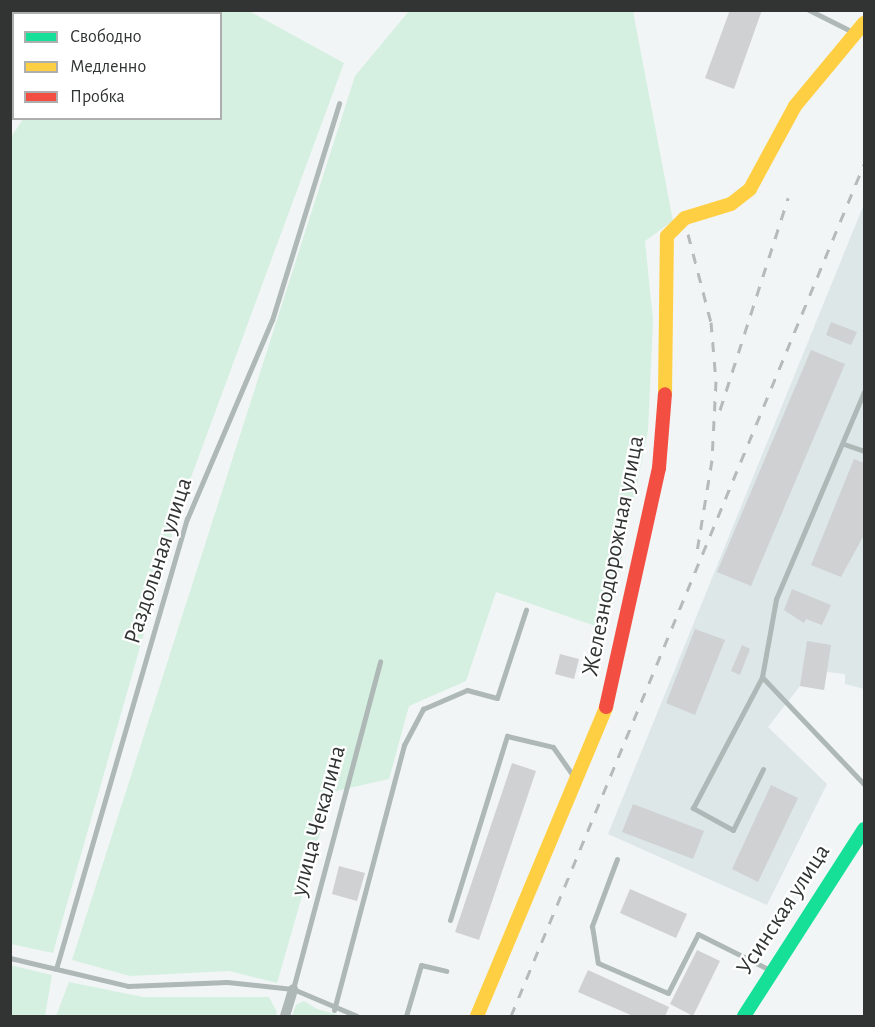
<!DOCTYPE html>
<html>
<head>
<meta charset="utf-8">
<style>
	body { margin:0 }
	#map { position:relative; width:875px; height:1027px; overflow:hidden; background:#f2f5f6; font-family:"Alegreya Sans",sans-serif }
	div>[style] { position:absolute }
	.built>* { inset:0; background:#dee7e8 }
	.green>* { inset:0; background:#d5f0e1 }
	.building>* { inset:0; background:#cfd1d2 }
	.lane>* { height:5px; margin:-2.5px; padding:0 2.5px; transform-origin:2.5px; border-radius:2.5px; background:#aeb8b6 }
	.street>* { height:10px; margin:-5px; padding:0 5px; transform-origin:5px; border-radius:5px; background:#aeb8b6 }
	.fast>* { height:14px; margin:-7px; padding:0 7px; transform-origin:7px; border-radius:7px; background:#16e098 }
	.slow>* { height:14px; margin:-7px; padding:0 7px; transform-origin:7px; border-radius:7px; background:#ffcf43 }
	.jam>* { height:14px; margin:-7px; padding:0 7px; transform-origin:7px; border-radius:7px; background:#f24e42 }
	.rail>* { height:3px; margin-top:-1.5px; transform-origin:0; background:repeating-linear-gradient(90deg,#b6baba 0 10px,transparent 0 20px) }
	span { translate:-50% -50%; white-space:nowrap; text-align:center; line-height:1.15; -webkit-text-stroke:4.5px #fff; paint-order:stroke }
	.street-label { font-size:24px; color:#323434 }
	.frame { position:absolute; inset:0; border:12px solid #323434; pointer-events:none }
	.legend { position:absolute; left:12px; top:12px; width:210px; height:108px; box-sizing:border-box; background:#fff; border:2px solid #adaeae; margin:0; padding:8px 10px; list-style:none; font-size:18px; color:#323434 }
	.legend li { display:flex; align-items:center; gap:12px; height:30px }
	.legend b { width:30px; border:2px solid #adaeae }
</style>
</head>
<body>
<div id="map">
	<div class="built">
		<i style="clip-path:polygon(864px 204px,864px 689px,845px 684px,845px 674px,827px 672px,824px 690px,800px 686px,768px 727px,827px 784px,767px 905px,608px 834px)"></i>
	</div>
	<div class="green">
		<i style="clip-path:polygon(11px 10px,86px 11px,14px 14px,11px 123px)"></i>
		<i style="clip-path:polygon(96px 11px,249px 11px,344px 63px,179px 510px,53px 953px,11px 944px,11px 137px,23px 119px,220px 118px,220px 14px)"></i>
		<i style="clip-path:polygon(409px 11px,633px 11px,673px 221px,645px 241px,653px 320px,648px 431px,607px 630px,496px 592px,466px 681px,409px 706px,389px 779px,332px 792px,277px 983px,229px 971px,130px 976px,72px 960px,355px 76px)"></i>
		<i style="clip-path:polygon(10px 965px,52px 975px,45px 1016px,11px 1016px)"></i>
		<i style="clip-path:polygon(69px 982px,143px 997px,269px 997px,277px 1012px,276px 1016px,56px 1016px)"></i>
		<i style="clip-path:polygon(304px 1001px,317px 1009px,342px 1016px,292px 1016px,296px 1005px)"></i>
	</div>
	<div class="building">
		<i style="clip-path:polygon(730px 10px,762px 10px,734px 89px,705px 78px)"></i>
		<i style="clip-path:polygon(831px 322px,857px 332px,851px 345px,826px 335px)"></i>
		<i style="clip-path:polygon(811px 350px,845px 364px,751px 586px,717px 572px)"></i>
		<i style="clip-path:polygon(854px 459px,864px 463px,864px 535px,841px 577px,811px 565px)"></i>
		<i style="clip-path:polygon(792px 589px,831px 605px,822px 625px,806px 619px,804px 623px,784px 610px)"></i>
		<i style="clip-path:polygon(695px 629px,725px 640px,695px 715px,666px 703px)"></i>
		<i style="clip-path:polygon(807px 641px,831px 645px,824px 690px,800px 686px)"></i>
		<i style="clip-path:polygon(742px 645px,750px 649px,740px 675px,731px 671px)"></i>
		<i style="clip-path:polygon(560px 654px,579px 659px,574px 679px,555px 674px)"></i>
		<i style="clip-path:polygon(512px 763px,536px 771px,479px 940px,455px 932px)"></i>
		<i style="clip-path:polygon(771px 785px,798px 798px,758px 882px,732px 869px)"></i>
		<i style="clip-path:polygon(633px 804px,704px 831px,693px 859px,622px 832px)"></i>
		<i style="clip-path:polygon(339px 866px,365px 873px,357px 901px,332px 894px)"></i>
		<i style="clip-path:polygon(630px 889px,687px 914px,676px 938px,620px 913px)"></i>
		<i style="clip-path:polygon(697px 950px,720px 961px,693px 1016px,670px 1004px)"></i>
		<i style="clip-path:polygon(588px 970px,669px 1007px,665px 1016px,633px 1016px,578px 992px)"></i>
	</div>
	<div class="lane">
		<i style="left:809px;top:10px;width:49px;rotate:26.6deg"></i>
		<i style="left:844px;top:444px;width:21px;rotate:19deg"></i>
		<i style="left:762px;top:677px;width:148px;rotate:46.4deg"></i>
		<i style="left:763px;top:769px;width:68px;rotate:116.2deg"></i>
		<i style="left:733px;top:830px;width:46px;rotate:-151.2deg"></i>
		<i style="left:693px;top:808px;width:148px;rotate:-62.2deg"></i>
		<i style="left:762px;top:677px;width:79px;rotate:-79.8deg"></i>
		<i style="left:776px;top:599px;width:225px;rotate:-67deg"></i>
		<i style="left:617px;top:859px;width:72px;rotate:110.5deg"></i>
		<i style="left:592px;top:926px;width:37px;rotate:81deg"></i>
		<i style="left:598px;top:963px;width:76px;rotate:23.2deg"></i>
		<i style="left:668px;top:993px;width:66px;rotate:-63deg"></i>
		<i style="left:698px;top:934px;width:80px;rotate:26.6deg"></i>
		<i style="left:450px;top:920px;width:193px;rotate:-72.8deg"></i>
		<i style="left:507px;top:736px;width:47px;rotate:13.4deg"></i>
		<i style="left:553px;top:747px;width:37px;rotate:55deg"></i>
		<i style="left:10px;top:958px;width:121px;rotate:13.3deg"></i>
		<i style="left:128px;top:986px;width:99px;rotate:-2.3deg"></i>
		<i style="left:227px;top:982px;width:66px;rotate:6.1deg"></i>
		<i style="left:293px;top:989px;width:69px;rotate:22.9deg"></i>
		<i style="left:56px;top:969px;width:469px;rotate:-73.8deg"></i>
		<i style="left:187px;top:519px;width:216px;rotate:-66.9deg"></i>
		<i style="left:272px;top:320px;width:227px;rotate:-72.8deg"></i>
		<i style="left:293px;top:989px;width:339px;rotate:-75.1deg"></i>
		<i style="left:334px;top:1010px;width:274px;rotate:-75.2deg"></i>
		<i style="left:404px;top:745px;width:41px;rotate:-62.2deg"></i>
		<i style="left:423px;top:709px;width:48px;rotate:-23.4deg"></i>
		<i style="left:467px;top:690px;width:31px;rotate:15deg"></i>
		<i style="left:497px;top:698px;width:93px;rotate:-71.8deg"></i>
		<i style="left:406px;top:1016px;width:53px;rotate:-73.6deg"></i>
		<i style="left:421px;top:965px;width:26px;rotate:13deg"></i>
	</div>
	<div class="street">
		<i style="left:285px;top:1016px;width:28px;rotate:-73deg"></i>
	</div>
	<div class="fast">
		<i style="left:744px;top:1016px;width:222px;rotate:-57.3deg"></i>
	</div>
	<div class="slow">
		<i style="left:665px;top:394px;width:158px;rotate:-89.3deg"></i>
		<i style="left:667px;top:236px;width:25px;rotate:-45deg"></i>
		<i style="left:685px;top:218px;width:48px;rotate:-16.9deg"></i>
		<i style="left:731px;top:204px;width:24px;rotate:-38deg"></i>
		<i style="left:750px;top:189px;width:94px;rotate:-61.5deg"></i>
		<i style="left:795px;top:106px;width:108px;rotate:-50.3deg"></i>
		<i style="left:477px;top:1016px;width:335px;rotate:-67.3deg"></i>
	</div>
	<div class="jam">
		<i style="left:606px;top:707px;width:245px;rotate:-77.5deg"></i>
		<i style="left:659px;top:468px;width:74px;rotate:-85.4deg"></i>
	</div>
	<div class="rail">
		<i style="left:688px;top:234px;width:91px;rotate:75.4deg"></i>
		<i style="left:711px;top:322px;width:59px;rotate:85.2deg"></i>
		<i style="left:716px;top:381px;width:79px;rotate:92.9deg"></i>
		<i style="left:712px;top:460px;width:93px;rotate:99.3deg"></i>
		<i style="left:720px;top:410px;width:223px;rotate:-72.2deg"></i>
		<i style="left:511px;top:1016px;width:922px;rotate:-67.49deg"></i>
	</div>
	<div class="street-label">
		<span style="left:614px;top:556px;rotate:-79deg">Железнодорожная улица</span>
		<span style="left:159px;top:561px;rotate:-72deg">Раздольная улица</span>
		<span style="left:319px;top:821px;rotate:-75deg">улица Чекалина</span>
		<span style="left:784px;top:910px;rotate:-57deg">Усинская улица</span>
	</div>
	<div class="frame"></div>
	<ul class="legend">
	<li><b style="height:8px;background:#16e098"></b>Свободно</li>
	<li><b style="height:8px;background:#ffcf43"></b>Медленно</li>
	<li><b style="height:8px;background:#f24e42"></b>Пробка</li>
	</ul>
</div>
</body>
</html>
